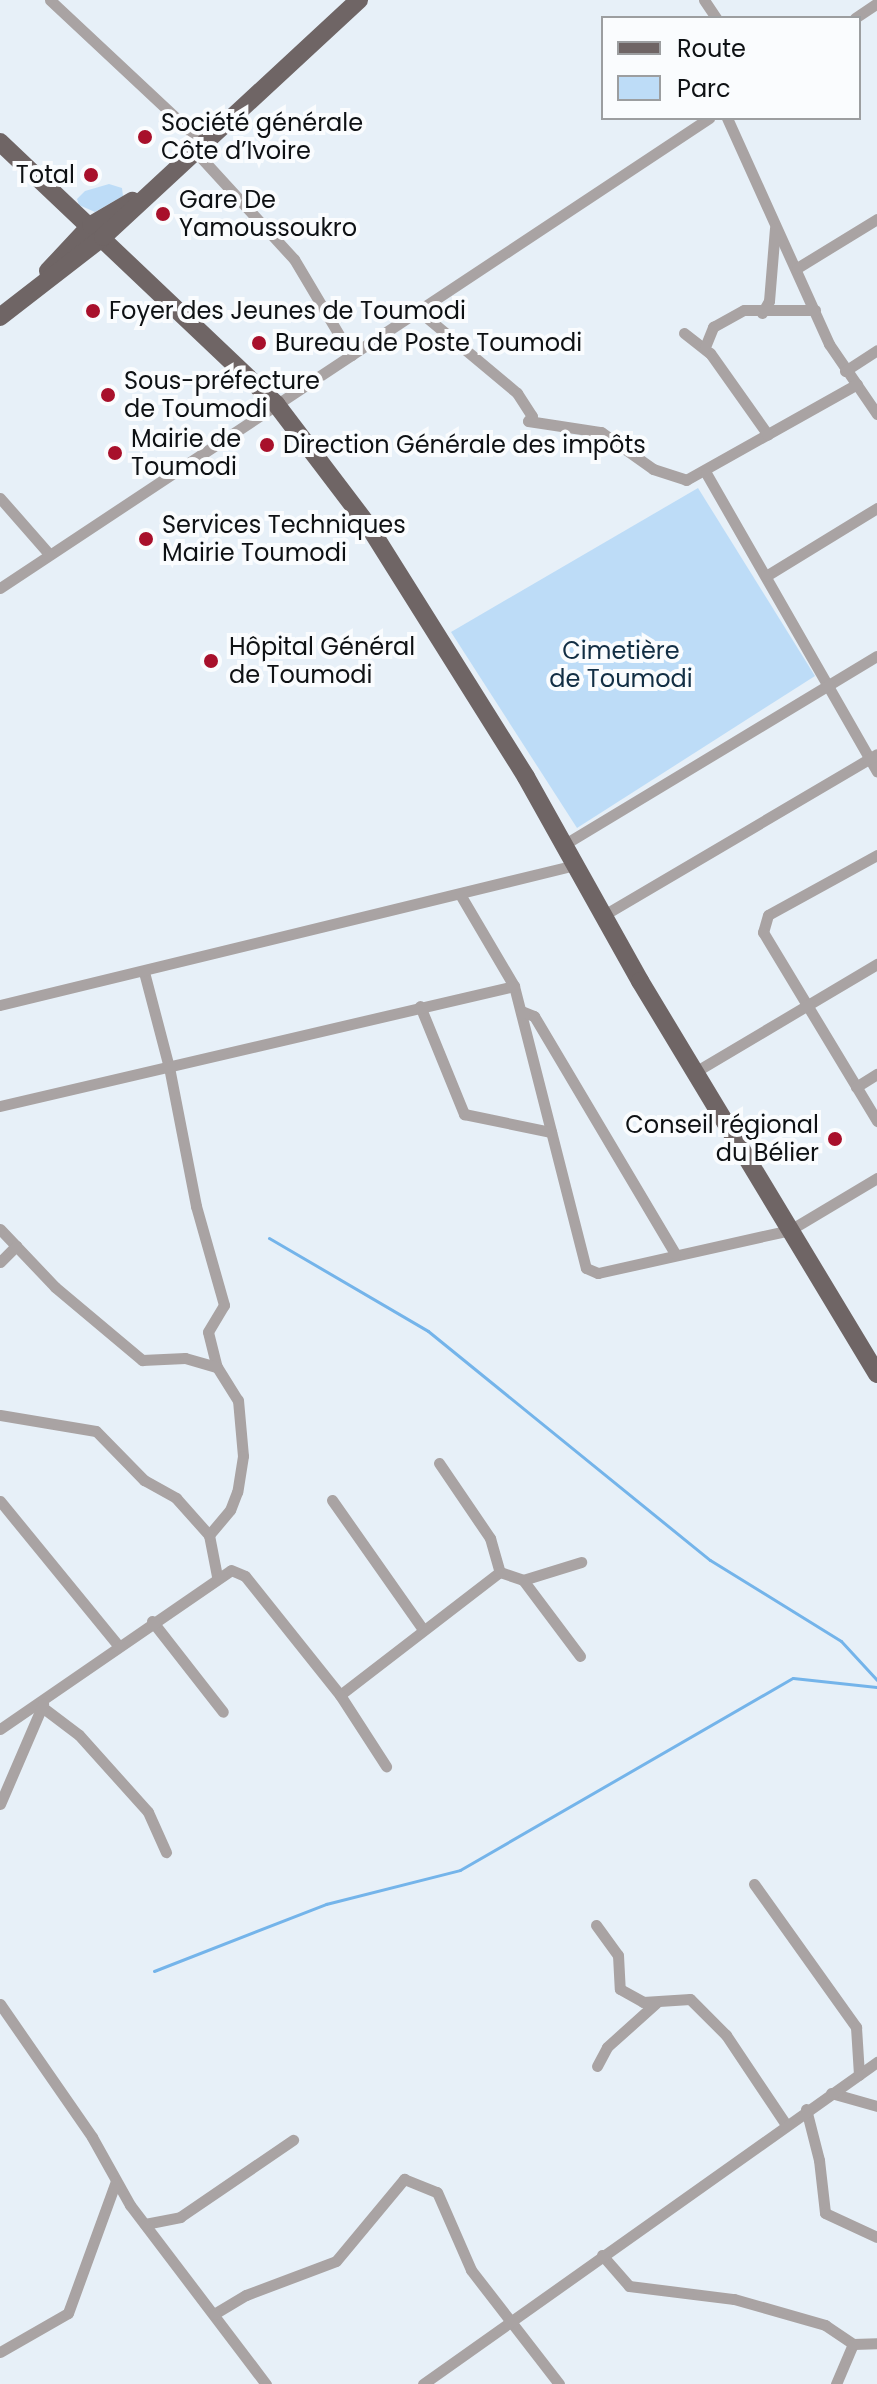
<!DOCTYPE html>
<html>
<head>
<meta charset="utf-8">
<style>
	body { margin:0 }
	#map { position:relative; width:877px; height:2384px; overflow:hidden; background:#e7f0f8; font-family:Poppins,sans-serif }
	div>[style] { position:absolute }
	.green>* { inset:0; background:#bddcf7 }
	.stream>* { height:3px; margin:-1.5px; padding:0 1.5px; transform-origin:1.5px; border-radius:1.5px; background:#74b4ea }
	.minor>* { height:11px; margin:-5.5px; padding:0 5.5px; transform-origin:5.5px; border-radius:5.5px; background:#a9a3a3 }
	.primary>* { height:18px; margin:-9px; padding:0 9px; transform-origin:9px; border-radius:9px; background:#6f6565 }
	.dots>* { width:22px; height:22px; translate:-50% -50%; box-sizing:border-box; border:4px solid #fafcfe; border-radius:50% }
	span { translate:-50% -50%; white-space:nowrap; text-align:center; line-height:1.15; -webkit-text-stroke:8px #fafcfe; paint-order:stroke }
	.poi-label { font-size:24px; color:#0e1114 }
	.left { translate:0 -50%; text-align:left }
	.right { translate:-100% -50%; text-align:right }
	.park-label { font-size:24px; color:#122e44 }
	.legend { position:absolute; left:601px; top:16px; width:260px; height:104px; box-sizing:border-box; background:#fafcfe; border:2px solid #9c9ea0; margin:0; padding:10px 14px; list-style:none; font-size:24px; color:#0e1114 }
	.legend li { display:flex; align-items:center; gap:16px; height:40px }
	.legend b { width:40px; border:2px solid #9c9ea0 }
</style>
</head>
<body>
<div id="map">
	<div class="green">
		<i style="clip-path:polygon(109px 184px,122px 188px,123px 196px,95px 212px,79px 205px,77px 199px,85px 191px)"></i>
		<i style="clip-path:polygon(698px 488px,815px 676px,577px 828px,451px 632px)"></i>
	</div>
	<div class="stream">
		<i style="left:269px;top:1238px;width:184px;rotate:30.3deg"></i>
		<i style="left:428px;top:1331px;width:363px;rotate:39.1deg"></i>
		<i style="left:710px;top:1560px;width:154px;rotate:31.7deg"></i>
		<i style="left:841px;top:1641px;width:53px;rotate:47.3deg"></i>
		<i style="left:154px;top:1971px;width:185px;rotate:-21.3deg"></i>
		<i style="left:326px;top:1904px;width:138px;rotate:-14.2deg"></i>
		<i style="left:460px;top:1870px;width:384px;rotate:-30deg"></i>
		<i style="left:793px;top:1678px;width:84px;rotate:6.1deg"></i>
	</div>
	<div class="minor">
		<i style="left:50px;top:0;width:209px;rotate:43.1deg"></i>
		<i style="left:704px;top:0;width:22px;rotate:56deg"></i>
		<i style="left:855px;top:18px;width:27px;rotate:-34deg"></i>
		<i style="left:727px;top:118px;width:248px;rotate:65.7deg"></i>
		<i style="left:829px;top:344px;width:85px;rotate:55.6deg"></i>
		<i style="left:194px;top:150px;width:148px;rotate:47.5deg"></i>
		<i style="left:294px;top:259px;width:112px;rotate:59.3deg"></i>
		<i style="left:797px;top:268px;width:94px;rotate:-31.5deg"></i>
		<i style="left:419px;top:311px;width:128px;rotate:39.9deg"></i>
		<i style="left:517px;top:393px;width:27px;rotate:57deg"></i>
		<i style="left:532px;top:416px;width:6px;rotate:129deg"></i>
		<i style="left:528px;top:421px;width:74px;rotate:8.6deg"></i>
		<i style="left:601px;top:432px;width:64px;rotate:35.4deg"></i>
		<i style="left:653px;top:469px;width:35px;rotate:18deg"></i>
		<i style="left:686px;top:480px;width:196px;rotate:-29.3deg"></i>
		<i style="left:762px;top:313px;width:14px;rotate:-60deg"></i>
		<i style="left:769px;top:301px;width:73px;rotate:-85.3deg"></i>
		<i style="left:684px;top:333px;width:33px;rotate:38deg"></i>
		<i style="left:710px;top:353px;width:100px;rotate:54.7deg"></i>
		<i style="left:705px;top:347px;width:22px;rotate:-68deg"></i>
		<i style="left:713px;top:327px;width:35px;rotate:-29deg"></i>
		<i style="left:744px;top:310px;width:71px"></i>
		<i style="left:845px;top:371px;width:38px;rotate:-33deg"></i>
		<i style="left:706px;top:473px;width:344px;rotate:60.2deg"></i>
		<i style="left:0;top:498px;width:74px;rotate:48.8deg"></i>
		<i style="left:766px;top:576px;width:130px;rotate:-31.5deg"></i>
		<i style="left:0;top:588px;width:851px;rotate:-33.54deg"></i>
		<i style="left:565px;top:844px;width:364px;rotate:-31.1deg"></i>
		<i style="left:877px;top:855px;width:124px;rotate:151.2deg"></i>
		<i style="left:768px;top:915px;width:18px;rotate:106deg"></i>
		<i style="left:763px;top:932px;width:221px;rotate:58.9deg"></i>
		<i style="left:461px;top:896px;width:104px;rotate:59.5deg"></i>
		<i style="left:514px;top:986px;width:291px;rotate:75.7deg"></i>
		<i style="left:586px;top:1268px;width:13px;rotate:23deg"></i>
		<i style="left:598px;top:1273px;width:197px;rotate:-12.6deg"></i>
		<i style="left:790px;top:1230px;width:101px;rotate:-30.9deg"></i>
		<i style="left:604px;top:915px;width:317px;rotate:-30.5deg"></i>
		<i style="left:144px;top:972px;width:98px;rotate:75.3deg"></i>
		<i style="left:169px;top:1067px;width:142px;rotate:79deg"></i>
		<i style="left:196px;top:1206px;width:103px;rotate:74.2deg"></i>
		<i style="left:224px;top:1305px;width:31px;rotate:121deg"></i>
		<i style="left:208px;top:1332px;width:36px;rotate:76deg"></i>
		<i style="left:217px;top:1367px;width:39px;rotate:58deg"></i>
		<i style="left:238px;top:1400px;width:56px;rotate:84.9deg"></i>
		<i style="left:243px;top:1456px;width:36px;rotate:99deg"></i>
		<i style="left:237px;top:1492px;width:19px;rotate:111deg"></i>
		<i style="left:230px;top:1510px;width:33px;rotate:130deg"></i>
		<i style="left:209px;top:1535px;width:42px;rotate:79deg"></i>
		<i style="left:0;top:1005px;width:592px;rotate:-13.68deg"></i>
		<i style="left:420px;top:1006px;width:117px;rotate:67.8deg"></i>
		<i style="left:464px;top:1114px;width:89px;rotate:11.7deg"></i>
		<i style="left:521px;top:1011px;width:14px;rotate:21deg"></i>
		<i style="left:534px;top:1016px;width:276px;rotate:59.3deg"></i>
		<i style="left:695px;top:1072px;width:212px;rotate:-30.7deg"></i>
		<i style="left:856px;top:1087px;width:25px;rotate:-32deg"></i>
		<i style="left:0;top:1106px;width:528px;rotate:-13.14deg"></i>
		<i style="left:0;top:1229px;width:80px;rotate:46.5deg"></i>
		<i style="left:55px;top:1287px;width:114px;rotate:40deg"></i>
		<i style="left:142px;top:1360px;width:43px;rotate:-2.7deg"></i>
		<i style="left:185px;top:1358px;width:33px;rotate:16deg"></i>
		<i style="left:0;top:1262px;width:23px;rotate:-45deg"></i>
		<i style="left:0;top:1415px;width:97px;rotate:9.5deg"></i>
		<i style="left:96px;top:1431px;width:69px;rotate:45.6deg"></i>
		<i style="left:144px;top:1480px;width:37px;rotate:29deg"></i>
		<i style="left:176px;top:1498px;width:50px;rotate:48.3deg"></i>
		<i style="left:439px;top:1463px;width:91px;rotate:55.8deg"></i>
		<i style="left:490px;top:1538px;width:35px;rotate:74deg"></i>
		<i style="left:332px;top:1500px;width:156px;rotate:54.9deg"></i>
		<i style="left:0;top:1501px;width:186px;rotate:50.7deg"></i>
		<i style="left:523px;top:1580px;width:61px;rotate:-17.2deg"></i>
		<i style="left:152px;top:1621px;width:115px;rotate:52deg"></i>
		<i style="left:340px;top:1695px;width:202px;rotate:-37.6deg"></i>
		<i style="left:500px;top:1572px;width:24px;rotate:19deg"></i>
		<i style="left:523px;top:1580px;width:95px;rotate:53.1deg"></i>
		<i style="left:42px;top:1707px;width:46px;rotate:37.1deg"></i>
		<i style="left:79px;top:1735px;width:103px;rotate:48.1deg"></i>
		<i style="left:148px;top:1812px;width:44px;rotate:65.8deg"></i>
		<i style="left:0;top:1729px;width:280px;rotate:-34.5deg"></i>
		<i style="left:231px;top:1570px;width:15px;rotate:23deg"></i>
		<i style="left:245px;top:1576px;width:152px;rotate:51.4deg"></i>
		<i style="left:340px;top:1695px;width:85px;rotate:57.1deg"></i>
		<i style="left:0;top:1804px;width:109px;rotate:-66.7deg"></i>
		<i style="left:754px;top:1884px;width:176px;rotate:54.5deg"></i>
		<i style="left:856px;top:2027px;width:48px;rotate:86.4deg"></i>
		<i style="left:596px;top:1925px;width:37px;rotate:54deg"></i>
		<i style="left:618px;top:1955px;width:34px;rotate:87deg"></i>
		<i style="left:620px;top:1989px;width:26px;rotate:29deg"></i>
		<i style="left:643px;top:2002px;width:47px;rotate:-3.7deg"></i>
		<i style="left:690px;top:1999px;width:51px;rotate:45deg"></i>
		<i style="left:726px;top:2035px;width:106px;rotate:56.2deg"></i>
		<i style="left:0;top:2004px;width:162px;rotate:55.3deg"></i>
		<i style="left:92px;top:2137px;width:78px;rotate:60.8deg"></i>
		<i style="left:130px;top:2205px;width:225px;rotate:52.8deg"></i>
		<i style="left:597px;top:2066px;width:21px;rotate:-62deg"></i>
		<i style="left:607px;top:2047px;width:66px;rotate:-41.9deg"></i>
		<i style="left:831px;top:2093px;width:48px;rotate:15.8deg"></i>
		<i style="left:806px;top:2109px;width:53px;rotate:75.7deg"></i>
		<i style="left:819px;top:2160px;width:53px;rotate:83.5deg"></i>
		<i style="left:825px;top:2213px;width:57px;rotate:24.8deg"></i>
		<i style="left:145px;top:2224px;width:36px;rotate:-11deg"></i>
		<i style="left:180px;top:2217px;width:137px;rotate:-34.3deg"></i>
		<i style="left:602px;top:2255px;width:41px;rotate:48.9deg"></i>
		<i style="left:629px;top:2286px;width:106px;rotate:7.1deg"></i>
		<i style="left:734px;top:2299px;width:95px;rotate:15.9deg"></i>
		<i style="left:825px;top:2325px;width:34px;rotate:34deg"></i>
		<i style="left:214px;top:2314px;width:37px;rotate:-31deg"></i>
		<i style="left:246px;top:2295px;width:96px;rotate:-20.7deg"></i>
		<i style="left:336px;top:2261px;width:107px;rotate:-50.3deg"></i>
		<i style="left:404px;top:2179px;width:35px;rotate:22deg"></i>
		<i style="left:437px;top:2192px;width:85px;rotate:66.4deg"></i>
		<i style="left:471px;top:2270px;width:144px;rotate:52.3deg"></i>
		<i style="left:0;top:2352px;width:78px;rotate:-29.8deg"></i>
		<i style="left:68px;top:2313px;width:140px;rotate:-70deg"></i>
		<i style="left:423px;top:2384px;width:557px;rotate:-35.35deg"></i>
		<i style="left:836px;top:2384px;width:43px;rotate:-67deg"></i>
		<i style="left:853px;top:2344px;width:24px;rotate:-2deg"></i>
	</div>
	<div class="primary">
		<i style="left:0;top:142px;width:381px;rotate:43.5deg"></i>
		<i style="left:276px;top:404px;width:152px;rotate:52.8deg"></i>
		<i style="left:368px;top:525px;width:297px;rotate:57.9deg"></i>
		<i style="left:526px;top:777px;width:234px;rotate:60.8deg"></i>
		<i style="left:640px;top:981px;width:459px;rotate:58.9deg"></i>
		<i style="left:48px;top:271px;width:63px;rotate:-46.9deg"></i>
		<i style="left:91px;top:225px;width:48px;rotate:-30.3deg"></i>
		<i style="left:0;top:317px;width:130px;rotate:-37.8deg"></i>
		<i style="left:103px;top:237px;width:349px;rotate:-42.8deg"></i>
	</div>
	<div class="dots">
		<i style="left:145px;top:137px;background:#a8102b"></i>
		<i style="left:91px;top:175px;background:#a8102b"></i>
		<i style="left:163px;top:214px;background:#a8102b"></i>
		<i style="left:93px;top:311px;background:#a8102b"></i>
		<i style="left:259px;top:343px;background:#a8102b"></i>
		<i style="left:108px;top:395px;background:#a8102b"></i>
		<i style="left:267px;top:445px;background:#a8102b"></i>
		<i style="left:115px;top:453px;background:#a8102b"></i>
		<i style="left:146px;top:539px;background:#a8102b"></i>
		<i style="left:211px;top:661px;background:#a8102b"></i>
		<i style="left:835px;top:1139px;background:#a8102b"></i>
	</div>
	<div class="poi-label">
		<span class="left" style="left:161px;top:137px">Société générale<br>Côte d’Ivoire</span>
		<span class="right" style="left:75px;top:175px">Total</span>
		<span class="left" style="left:179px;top:214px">Gare De<br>Yamoussoukro</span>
		<span class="left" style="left:109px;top:311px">Foyer des Jeunes de Toumodi</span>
		<span class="left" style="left:275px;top:343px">Bureau de Poste Toumodi</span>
		<span class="left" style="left:124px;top:395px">Sous-préfecture<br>de Toumodi</span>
		<span class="left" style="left:131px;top:453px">Mairie de<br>Toumodi</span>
		<span class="left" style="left:283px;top:445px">Direction Générale des impôts</span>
		<span class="left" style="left:162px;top:539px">Services Techniques<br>Mairie Toumodi</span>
		<span class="left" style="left:229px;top:661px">Hôpital Général<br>de Toumodi</span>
		<span class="right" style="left:819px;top:1139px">Conseil régional<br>du Bélier</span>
	</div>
	<div class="park-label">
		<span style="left:621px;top:665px">Cimetière<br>de Toumodi</span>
	</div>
	<ul class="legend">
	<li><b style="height:10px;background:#6f6565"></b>Route</li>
	<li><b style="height:22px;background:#bddcf7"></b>Parc</li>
	</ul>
</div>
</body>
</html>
